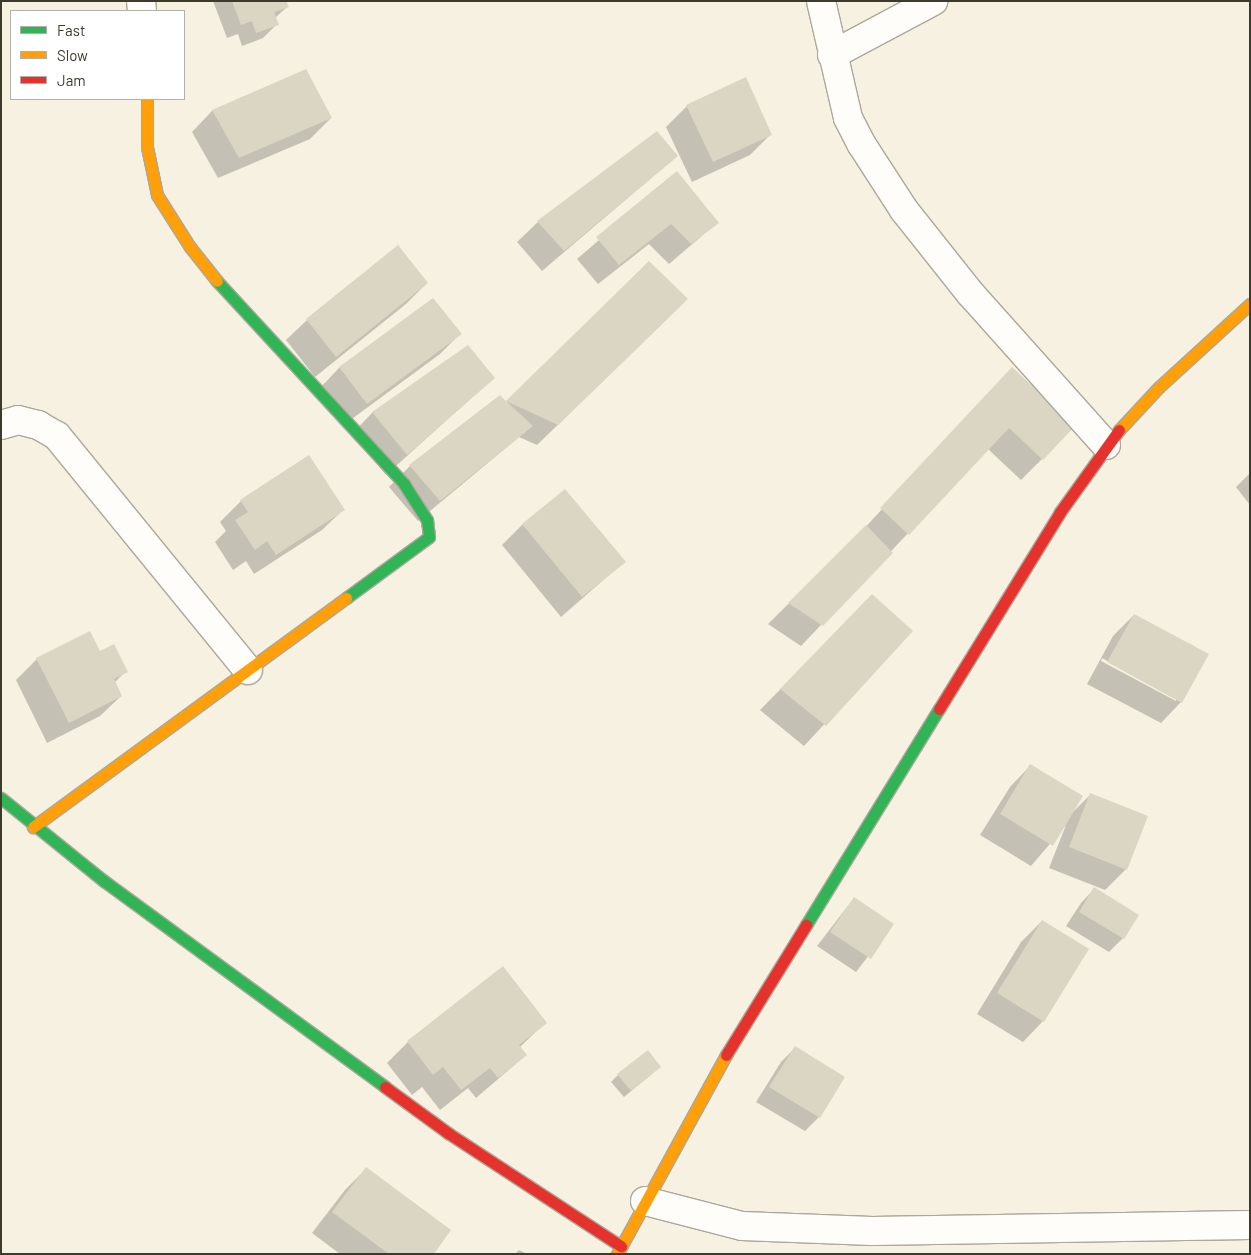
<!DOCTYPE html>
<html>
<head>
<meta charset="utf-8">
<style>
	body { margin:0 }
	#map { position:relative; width:1251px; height:1255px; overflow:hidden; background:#f6f1e0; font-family:Barlow,sans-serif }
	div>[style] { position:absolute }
	.shadow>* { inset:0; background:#0003 }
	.building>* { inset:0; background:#dad6c3 }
	.roads { filter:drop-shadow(1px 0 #aba89b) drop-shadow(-1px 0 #aba89b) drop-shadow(0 1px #aba89b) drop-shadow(0 -1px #aba89b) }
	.street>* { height:28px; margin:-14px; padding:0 14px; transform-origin:14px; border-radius:14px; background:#fefdfa }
	.fast>* { height:11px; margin:-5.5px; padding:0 5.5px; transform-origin:5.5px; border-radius:5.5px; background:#30b455 }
	.slow>* { height:11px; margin:-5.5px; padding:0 5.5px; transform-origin:5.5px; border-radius:5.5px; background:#ff9f0a }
	.jam>* { height:11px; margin:-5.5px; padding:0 5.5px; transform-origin:5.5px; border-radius:5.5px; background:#e5322d }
	span { translate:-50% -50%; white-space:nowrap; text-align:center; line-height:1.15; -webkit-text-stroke:4px #fff; paint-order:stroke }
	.frame { position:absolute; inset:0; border:2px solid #3c392d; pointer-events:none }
	.legend { position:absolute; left:10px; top:10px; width:175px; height:90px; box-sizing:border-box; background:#fff; border:1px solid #b1b0ab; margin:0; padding:6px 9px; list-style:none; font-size:15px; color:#3c392d }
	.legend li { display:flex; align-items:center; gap:10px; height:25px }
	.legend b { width:25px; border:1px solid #b1b0ab }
</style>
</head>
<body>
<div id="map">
	<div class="shadow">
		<i style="clip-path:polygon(213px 1px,285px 1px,287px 7px,275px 18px,277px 24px,263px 38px,242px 46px,238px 34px,227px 38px)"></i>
		<i style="clip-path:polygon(306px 70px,331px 118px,310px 139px,218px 178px,192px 132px,212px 111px)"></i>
		<i style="clip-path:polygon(687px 106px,771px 134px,750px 155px,692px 182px,666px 127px)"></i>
		<i style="clip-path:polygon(677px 156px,542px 271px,517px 242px,538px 222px)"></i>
		<i style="clip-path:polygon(677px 173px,717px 223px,669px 264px,649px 244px,598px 284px,577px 259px)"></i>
		<i style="clip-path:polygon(649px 262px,666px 320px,537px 445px,519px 437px,418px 521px,389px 487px,410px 466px,506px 402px)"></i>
		<i style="clip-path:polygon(427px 283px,406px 304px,315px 377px,286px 340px,307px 320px)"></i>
		<i style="clip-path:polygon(433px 300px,460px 334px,440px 354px,345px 424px,319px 389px,339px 368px)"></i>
		<i style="clip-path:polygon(468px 347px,493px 378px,386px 475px,352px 434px,372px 413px)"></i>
		<i style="clip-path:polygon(991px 390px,1042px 459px,1021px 480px,988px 449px,801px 646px,768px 624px,862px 531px)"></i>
		<i style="clip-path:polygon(1250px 473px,1250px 505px,1236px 487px)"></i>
		<i style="clip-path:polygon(241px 501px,343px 510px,322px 530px,254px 574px,246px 561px,233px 570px,215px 542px,226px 531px,220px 522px)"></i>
		<i style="clip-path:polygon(523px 524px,624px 562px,561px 617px,502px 545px)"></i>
		<i style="clip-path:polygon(evenodd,1134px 615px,1181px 702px,1161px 723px,1087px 684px,1113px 636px,1134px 615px,1102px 658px,1176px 698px,1176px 701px,1101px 661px,1102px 658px)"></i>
		<i style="clip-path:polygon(851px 617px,911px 631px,804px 746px,760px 710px)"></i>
		<i style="clip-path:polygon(89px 633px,100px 653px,126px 671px,114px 683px,121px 696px,100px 716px,47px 743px,16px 680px,37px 659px)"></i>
		<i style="clip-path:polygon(1030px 766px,1073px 812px,1090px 795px,1126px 869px,1105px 890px,1049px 868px,1066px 825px,1031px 866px,980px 835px,1010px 787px)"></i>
		<i style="clip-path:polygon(1094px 889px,1123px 938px,1109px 952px,1066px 926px,1081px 903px)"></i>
		<i style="clip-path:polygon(854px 898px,893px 924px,856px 972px,817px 946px)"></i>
		<i style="clip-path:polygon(1042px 921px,1043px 1021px,1023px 1042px,977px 1014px,1021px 942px)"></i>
		<i style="clip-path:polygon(503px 968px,545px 1023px,520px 1047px,526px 1055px,476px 1098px,468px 1088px,440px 1110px,422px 1087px,412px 1095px,387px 1063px,408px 1042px)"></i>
		<i style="clip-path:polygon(795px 1048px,819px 1117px,805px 1131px,756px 1102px,781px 1062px)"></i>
		<i style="clip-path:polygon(653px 1073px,624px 1097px,611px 1082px,618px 1075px)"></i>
		<i style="clip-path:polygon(366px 1169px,432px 1254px,340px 1254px,312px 1233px,345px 1190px)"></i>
		<i style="clip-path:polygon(519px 1250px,527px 1254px,515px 1254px)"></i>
	</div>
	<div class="building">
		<i style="clip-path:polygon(232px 1px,286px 1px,289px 7px,274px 12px,279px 25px,256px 33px,252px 21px,241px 25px)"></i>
		<i style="clip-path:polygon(306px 69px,332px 118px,239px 158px,212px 110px)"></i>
		<i style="clip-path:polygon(746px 77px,772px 135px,713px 162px,686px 105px)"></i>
		<i style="clip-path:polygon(657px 131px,678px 156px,564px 251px,537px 221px)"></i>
		<i style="clip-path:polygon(677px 171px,719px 223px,691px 244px,671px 224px,619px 265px,596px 237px)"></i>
		<i style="clip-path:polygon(398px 245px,428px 283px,336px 357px,306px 319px)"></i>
		<i style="clip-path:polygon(649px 261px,688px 299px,558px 425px,506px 401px,533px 426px,440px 501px,409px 465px,500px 395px,506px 401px)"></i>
		<i style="clip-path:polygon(433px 298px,462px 334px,367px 404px,339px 367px)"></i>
		<i style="clip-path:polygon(468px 345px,495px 378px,407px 455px,372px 412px)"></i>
		<i style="clip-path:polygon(1012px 367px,1075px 426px,1043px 460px,1009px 428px,909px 535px,880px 508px)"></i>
		<i style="clip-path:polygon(309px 455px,345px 510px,276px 555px,267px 541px,255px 550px,235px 520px,248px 512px,240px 500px)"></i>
		<i style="clip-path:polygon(565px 489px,626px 562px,582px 597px,522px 524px)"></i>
		<i style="clip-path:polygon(866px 525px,893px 553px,823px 626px,788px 603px)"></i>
		<i style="clip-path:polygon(872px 594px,913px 631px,826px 726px,780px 689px)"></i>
		<i style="clip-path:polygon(1134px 614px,1209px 654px,1182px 703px,1107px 662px)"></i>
		<i style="clip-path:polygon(90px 631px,100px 651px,114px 644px,128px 672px,114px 679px,122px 696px,69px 723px,36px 658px)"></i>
		<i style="clip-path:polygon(1030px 764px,1083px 796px,1053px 846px,1000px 814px)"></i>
		<i style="clip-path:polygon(1090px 793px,1148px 816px,1127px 870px,1069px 847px)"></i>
		<i style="clip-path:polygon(1094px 887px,1139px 915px,1124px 939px,1079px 912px)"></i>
		<i style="clip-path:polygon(854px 897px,894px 924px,871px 959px,830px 932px)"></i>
		<i style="clip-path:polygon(1042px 920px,1089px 949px,1044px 1022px,997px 993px)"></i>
		<i style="clip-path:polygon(503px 966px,547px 1023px,519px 1045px,527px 1055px,498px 1078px,490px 1068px,461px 1090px,443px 1067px,433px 1075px,407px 1041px)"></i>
		<i style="clip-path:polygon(795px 1046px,845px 1077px,820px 1118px,769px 1087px)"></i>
		<i style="clip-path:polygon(648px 1050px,661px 1067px,631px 1091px,617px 1074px)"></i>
		<i style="clip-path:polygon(366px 1167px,451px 1230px,434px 1254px,389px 1254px,332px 1212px)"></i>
	</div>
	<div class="roads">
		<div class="street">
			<i style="left:141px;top:1px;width:10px;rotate:84deg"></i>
			<i style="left:821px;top:1px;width:120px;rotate:77deg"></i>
			<i style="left:848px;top:118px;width:30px;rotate:63deg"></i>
			<i style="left:862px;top:145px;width:77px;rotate:57.1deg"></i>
			<i style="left:904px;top:210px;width:106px;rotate:51.5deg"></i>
			<i style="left:970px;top:293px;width:204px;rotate:48.2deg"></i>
			<i style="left:832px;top:55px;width:115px;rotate:-28.1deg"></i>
			<i style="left:1px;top:425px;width:18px;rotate:-16deg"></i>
			<i style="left:18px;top:420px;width:21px;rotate:14deg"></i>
			<i style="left:38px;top:425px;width:22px;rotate:30deg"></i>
			<i style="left:57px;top:436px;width:302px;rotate:50.8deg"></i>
			<i style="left:645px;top:1201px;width:100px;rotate:14.5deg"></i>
			<i style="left:742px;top:1226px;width:130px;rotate:2.2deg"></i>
			<i style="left:872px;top:1231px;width:378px;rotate:-0.9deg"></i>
		</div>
		<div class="fast">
			<i style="left:217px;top:281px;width:276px;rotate:47.3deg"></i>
			<i style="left:404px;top:484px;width:43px;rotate:57.4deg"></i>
			<i style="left:427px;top:520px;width:17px;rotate:83deg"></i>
			<i style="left:429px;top:537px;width:103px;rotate:143.7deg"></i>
			<i style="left:1px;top:798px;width:132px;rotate:38.9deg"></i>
			<i style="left:104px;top:881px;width:348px;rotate:36.2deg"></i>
			<i style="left:806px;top:925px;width:254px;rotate:-58.4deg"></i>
		</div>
		<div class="slow">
			<i style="left:147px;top:99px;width:48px;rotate:90deg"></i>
			<i style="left:147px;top:147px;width:49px;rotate:78.2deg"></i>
			<i style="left:157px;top:195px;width:62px;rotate:57.6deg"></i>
			<i style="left:190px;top:247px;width:43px;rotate:51.5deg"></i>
			<i style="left:1119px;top:430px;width:59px;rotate:-47.1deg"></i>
			<i style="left:1159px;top:387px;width:123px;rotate:-42.4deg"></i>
			<i style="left:33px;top:827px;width:388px;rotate:-36.2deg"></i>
			<i style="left:617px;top:1254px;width:227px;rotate:-61.3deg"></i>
		</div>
		<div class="jam">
			<i style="left:939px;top:709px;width:231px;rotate:-58.4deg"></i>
			<i style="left:1060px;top:512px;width:101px;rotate:-54.3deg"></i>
			<i style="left:726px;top:1055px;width:153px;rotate:-58.4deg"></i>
			<i style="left:385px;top:1087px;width:78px;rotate:36.1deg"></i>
			<i style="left:448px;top:1133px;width:207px;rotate:33.2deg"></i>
		</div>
	</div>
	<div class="frame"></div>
	<ul class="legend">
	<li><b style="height:6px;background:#30b455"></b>Fast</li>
	<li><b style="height:6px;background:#ff9f0a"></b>Slow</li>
	<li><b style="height:6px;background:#e5322d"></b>Jam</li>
	</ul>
</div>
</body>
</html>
